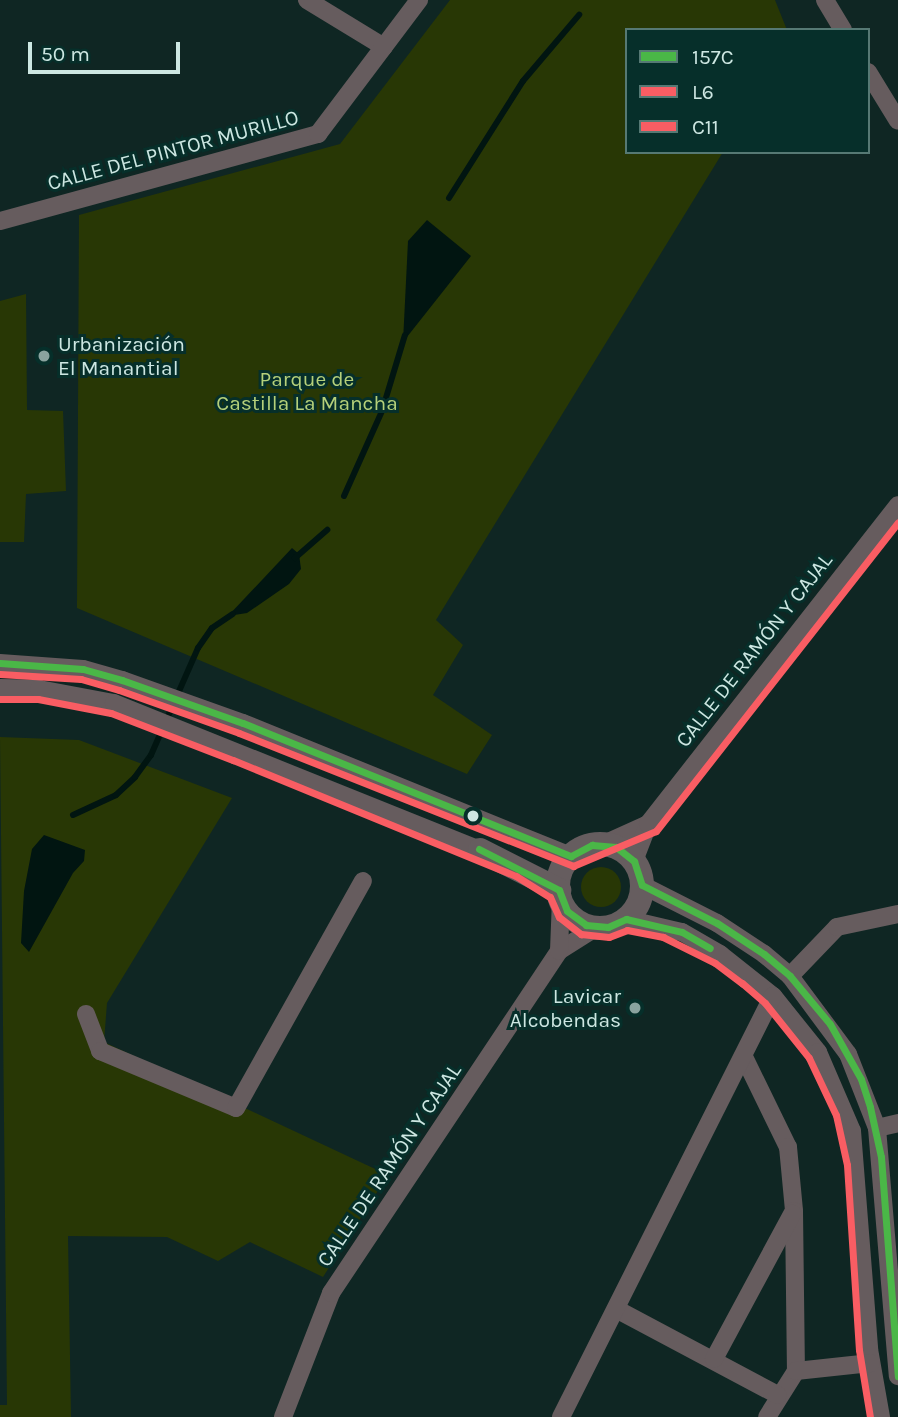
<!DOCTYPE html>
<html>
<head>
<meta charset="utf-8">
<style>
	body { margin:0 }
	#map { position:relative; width:898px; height:1417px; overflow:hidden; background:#0f2623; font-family:Karla,sans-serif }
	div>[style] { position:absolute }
	.green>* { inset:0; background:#283705 }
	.round { border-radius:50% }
	.water>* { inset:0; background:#011511 }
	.stream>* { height:6px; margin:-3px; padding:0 3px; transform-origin:3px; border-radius:3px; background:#011511 }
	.street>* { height:18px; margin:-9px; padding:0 9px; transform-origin:9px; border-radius:9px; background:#665c5e }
	.secondary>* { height:24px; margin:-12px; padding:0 12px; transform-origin:12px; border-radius:12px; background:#665d5f }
	.secondary>.ring { margin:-12px; padding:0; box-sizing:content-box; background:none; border:24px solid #665d5f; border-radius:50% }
	.bus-1>* { height:7px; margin:-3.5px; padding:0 3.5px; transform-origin:3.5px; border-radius:3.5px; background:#4ab747 }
	.bus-2>* { height:7px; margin:-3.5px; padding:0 3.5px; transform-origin:3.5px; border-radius:3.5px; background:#f95d63 }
	.bus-3>* { height:7px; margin:-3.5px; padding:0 3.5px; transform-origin:3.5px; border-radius:3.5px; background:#f95d63 }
	.dots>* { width:19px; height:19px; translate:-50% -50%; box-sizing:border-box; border:4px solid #062f2a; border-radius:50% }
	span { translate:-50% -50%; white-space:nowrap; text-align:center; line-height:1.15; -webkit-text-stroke:6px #062f2a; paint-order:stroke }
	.street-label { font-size:21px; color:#cde7e2 }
	.poi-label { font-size:21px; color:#cde7e2 }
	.left { translate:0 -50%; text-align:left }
	.right { translate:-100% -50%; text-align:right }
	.park-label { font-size:21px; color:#b5d07a }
	.legend { position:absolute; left:625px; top:28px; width:245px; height:126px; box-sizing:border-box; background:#062f2a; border:2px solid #567974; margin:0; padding:9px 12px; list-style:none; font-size:21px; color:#cde7e2 }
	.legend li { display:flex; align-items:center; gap:14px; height:35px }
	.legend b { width:35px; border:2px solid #567974 }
	.scale { position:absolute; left:28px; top:42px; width:152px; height:32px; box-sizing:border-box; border:4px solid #cde7e2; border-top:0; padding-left:9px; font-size:21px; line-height:24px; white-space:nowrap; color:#cde7e2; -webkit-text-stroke:5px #062f2a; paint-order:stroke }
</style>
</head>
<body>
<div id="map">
	<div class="green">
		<i style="clip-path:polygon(450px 0,775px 0,787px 30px,627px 30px,627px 152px,723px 152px,436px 620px,463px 645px,433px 695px,492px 735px,467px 774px,77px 608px,79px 215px,340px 144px)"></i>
		<i style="clip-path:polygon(26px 294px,27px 410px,63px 411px,66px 491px,26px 494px,24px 542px,0 542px,0 301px)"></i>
		<i style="clip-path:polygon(0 737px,79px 740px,232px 798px,107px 1003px,104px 1042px,388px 1175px,323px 1277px,250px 1242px,218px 1261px,167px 1237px,68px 1236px,71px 1417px,0 1417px,0 1405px,7px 1405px)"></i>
		<i class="round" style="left:581px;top:867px;width:40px;height:40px"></i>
	</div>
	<div class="water">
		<i style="clip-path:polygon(427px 220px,471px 256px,403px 342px,408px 241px)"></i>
		<i style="clip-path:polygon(292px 548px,299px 554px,301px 569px,289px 584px,247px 613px,228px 616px)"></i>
		<i style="clip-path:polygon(44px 835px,85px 850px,84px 861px,73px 873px,29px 952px,21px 943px,24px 891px,32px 849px)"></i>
	</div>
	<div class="stream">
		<i style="left:449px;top:198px;width:138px;rotate:-57.7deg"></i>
		<i style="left:523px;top:81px;width:87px;rotate:-49.7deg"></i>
		<i style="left:344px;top:496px;width:93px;rotate:-65.9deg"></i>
		<i style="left:382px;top:411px;width:79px;rotate:-73.2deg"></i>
		<i style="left:295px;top:558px;width:43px;rotate:-41.2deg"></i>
		<i style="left:73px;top:815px;width:47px;rotate:-24.9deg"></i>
		<i style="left:116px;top:795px;width:26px;rotate:-43deg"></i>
		<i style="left:135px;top:777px;width:27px;rotate:-54deg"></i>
		<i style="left:151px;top:755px;width:117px;rotate:-66.3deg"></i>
		<i style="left:198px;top:648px;width:24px;rotate:-55deg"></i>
		<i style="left:212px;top:628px;width:25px;rotate:-34deg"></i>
	</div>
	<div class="street">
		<i style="left:307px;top:0;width:90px;rotate:31.4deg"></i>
		<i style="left:825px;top:0;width:35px;rotate:59deg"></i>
		<i style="left:868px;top:72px;width:57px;rotate:58.5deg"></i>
		<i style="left:0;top:221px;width:330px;rotate:-15.3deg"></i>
		<i style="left:318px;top:134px;width:168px;rotate:-53deg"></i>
		<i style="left:0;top:663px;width:83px;rotate:4.1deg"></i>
		<i style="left:83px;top:669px;width:41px;rotate:15.8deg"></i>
		<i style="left:122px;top:680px;width:128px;rotate:19.6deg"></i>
		<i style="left:243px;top:723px;width:354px;rotate:22.1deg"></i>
		<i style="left:0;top:688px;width:39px;rotate:1deg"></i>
		<i style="left:39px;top:689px;width:76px;rotate:10.6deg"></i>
		<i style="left:114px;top:703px;width:394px;rotate:21.9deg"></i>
		<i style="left:604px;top:844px;width:48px;rotate:-24.4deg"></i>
		<i style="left:634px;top:861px;width:40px;rotate:-69deg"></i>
		<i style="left:648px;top:824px;width:405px;rotate:-51.9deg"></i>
		<i style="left:642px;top:885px;width:84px;rotate:26.9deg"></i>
		<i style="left:717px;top:923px;width:56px;rotate:33.4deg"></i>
		<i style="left:764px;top:954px;width:34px;rotate:40deg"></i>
		<i style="left:790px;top:976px;width:97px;rotate:53.4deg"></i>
		<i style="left:848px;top:1054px;width:79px;rotate:68.6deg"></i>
		<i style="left:877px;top:1128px;width:249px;rotate:85.2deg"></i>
		<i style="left:626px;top:919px;width:57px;rotate:13.1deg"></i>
		<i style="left:682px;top:932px;width:44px;rotate:30.1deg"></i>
		<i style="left:720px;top:954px;width:68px;rotate:38.4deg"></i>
		<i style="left:773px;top:996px;width:72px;rotate:51.2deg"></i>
		<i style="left:818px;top:1052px;width:86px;rotate:66.7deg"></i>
		<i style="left:852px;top:1131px;width:219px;rotate:85.5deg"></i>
		<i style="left:869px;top:1349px;width:69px;rotate:80deg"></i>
		<i style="left:559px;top:951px;width:45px;rotate:-32.3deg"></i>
		<i style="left:790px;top:976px;width:68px;rotate:-46.2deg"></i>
		<i style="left:837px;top:927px;width:62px;rotate:-12deg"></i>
		<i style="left:86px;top:1014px;width:40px;rotate:69deg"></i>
		<i style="left:100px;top:1051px;width:147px;rotate:22.7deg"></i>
		<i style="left:236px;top:1108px;width:260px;rotate:-60.8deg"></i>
		<i style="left:745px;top:1059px;width:98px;rotate:64deg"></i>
		<i style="left:788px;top:1147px;width:64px;rotate:84.6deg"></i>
		<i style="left:794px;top:1211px;width:160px;rotate:89.3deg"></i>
		<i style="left:796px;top:1371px;width:54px;rotate:122.2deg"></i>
		<i style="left:877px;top:1128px;width:22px;rotate:-13deg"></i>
		<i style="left:616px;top:1309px;width:183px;rotate:28deg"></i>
		<i style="left:714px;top:1359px;width:165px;rotate:-61.7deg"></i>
		<i style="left:796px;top:1371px;width:75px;rotate:-6.1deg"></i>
		<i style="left:283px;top:1417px;width:133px;rotate:-68.8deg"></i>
		<i style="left:331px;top:1293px;width:411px;rotate:-56.3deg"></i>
		<i style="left:559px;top:951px;width:51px;rotate:-87.8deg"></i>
		<i style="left:561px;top:1417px;width:471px;rotate:-63.3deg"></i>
	</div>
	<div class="secondary">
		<i class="ring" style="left:558px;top:844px;width:60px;height:60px"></i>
		<i style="left:480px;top:850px;width:89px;rotate:26.9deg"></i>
	</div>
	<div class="bus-1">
		<i style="left:0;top:663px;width:83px;rotate:4.1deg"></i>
		<i style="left:83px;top:669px;width:41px;rotate:15.8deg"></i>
		<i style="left:122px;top:680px;width:128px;rotate:19.6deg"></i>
		<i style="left:243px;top:723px;width:354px;rotate:22.1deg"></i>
		<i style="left:571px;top:856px;width:24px;rotate:-28deg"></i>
		<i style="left:592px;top:845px;width:24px;rotate:5deg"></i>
		<i style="left:616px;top:847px;width:23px;rotate:38deg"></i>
		<i style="left:634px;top:861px;width:25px;rotate:72deg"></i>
		<i style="left:642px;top:885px;width:84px;rotate:26.9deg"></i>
		<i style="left:717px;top:923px;width:56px;rotate:33.4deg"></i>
		<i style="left:764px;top:954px;width:34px;rotate:40deg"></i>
		<i style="left:790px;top:976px;width:62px;rotate:50.2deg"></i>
		<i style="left:830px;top:1024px;width:63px;rotate:60.6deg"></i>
		<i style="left:861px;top:1079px;width:29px;rotate:72deg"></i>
		<i style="left:870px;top:1107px;width:51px;rotate:77.6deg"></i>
		<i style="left:881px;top:1157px;width:220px;rotate:85.6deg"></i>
		<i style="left:479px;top:849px;width:90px;rotate:27.1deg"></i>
		<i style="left:559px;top:890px;width:22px;rotate:69deg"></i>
		<i style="left:567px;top:911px;width:24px;rotate:36deg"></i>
		<i style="left:586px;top:925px;width:22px;rotate:5deg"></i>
		<i style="left:608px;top:927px;width:20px;rotate:-24deg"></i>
		<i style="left:626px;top:919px;width:57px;rotate:13.1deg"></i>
		<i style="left:682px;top:932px;width:32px;rotate:30deg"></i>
	</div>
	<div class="bus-2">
		<i style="left:0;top:699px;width:38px"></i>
		<i style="left:38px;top:699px;width:74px;rotate:10.9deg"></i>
		<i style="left:111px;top:713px;width:131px;rotate:21.1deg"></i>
		<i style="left:233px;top:760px;width:306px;rotate:22.3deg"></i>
		<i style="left:516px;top:876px;width:40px;rotate:32deg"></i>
		<i style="left:550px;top:897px;width:22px;rotate:66deg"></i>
		<i style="left:559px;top:917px;width:28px;rotate:38deg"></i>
		<i style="left:581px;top:934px;width:28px;rotate:6deg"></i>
		<i style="left:609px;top:937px;width:19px;rotate:-21deg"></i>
		<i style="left:627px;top:930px;width:37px;rotate:11deg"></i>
		<i style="left:663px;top:937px;width:58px;rotate:26.6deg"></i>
		<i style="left:715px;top:963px;width:34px;rotate:37deg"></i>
		<i style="left:742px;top:983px;width:30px;rotate:41deg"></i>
		<i style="left:765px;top:1003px;width:70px;rotate:51.3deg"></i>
		<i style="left:809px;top:1058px;width:63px;rotate:64.7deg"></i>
		<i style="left:836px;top:1115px;width:51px;rotate:77.6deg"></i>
		<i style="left:847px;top:1165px;width:185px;rotate:86.3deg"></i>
		<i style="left:859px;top:1350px;width:68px;rotate:80.7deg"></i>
	</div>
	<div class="bus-3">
		<i style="left:0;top:674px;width:81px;rotate:3.5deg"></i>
		<i style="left:81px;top:679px;width:40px;rotate:16deg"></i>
		<i style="left:119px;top:690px;width:127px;rotate:19.7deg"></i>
		<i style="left:239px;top:733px;width:360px;rotate:21.7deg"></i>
		<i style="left:573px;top:866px;width:90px;rotate:-22.9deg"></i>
		<i style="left:656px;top:831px;width:392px;rotate:-51.9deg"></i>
	</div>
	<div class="dots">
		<i style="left:44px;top:356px;background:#8aa39f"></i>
		<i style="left:473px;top:816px;background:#cde7e2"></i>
		<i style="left:635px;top:1008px;background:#8aa39f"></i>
	</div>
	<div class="street-label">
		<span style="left:173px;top:150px;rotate:-15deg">CALLE DEL PINTOR MURILLO</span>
		<span style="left:754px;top:650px;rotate:-52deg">CALLE DE RAMÓN Y CAJAL</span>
		<span style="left:389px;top:1165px;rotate:-56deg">CALLE DE RAMÓN Y CAJAL</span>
	</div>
	<div class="poi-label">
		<span class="left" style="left:58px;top:356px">Urbanización<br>El Manantial</span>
		<span class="right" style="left:621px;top:1008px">Lavicar<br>Alcobendas</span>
	</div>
	<div class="park-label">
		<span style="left:307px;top:391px">Parque de<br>Castilla La Mancha</span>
	</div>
	<ul class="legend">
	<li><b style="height:9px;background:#4ab747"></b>157C</li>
	<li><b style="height:9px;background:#f95d63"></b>L6</li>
	<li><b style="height:9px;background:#f95d63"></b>C11</li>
	</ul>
	<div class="scale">50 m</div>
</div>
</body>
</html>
